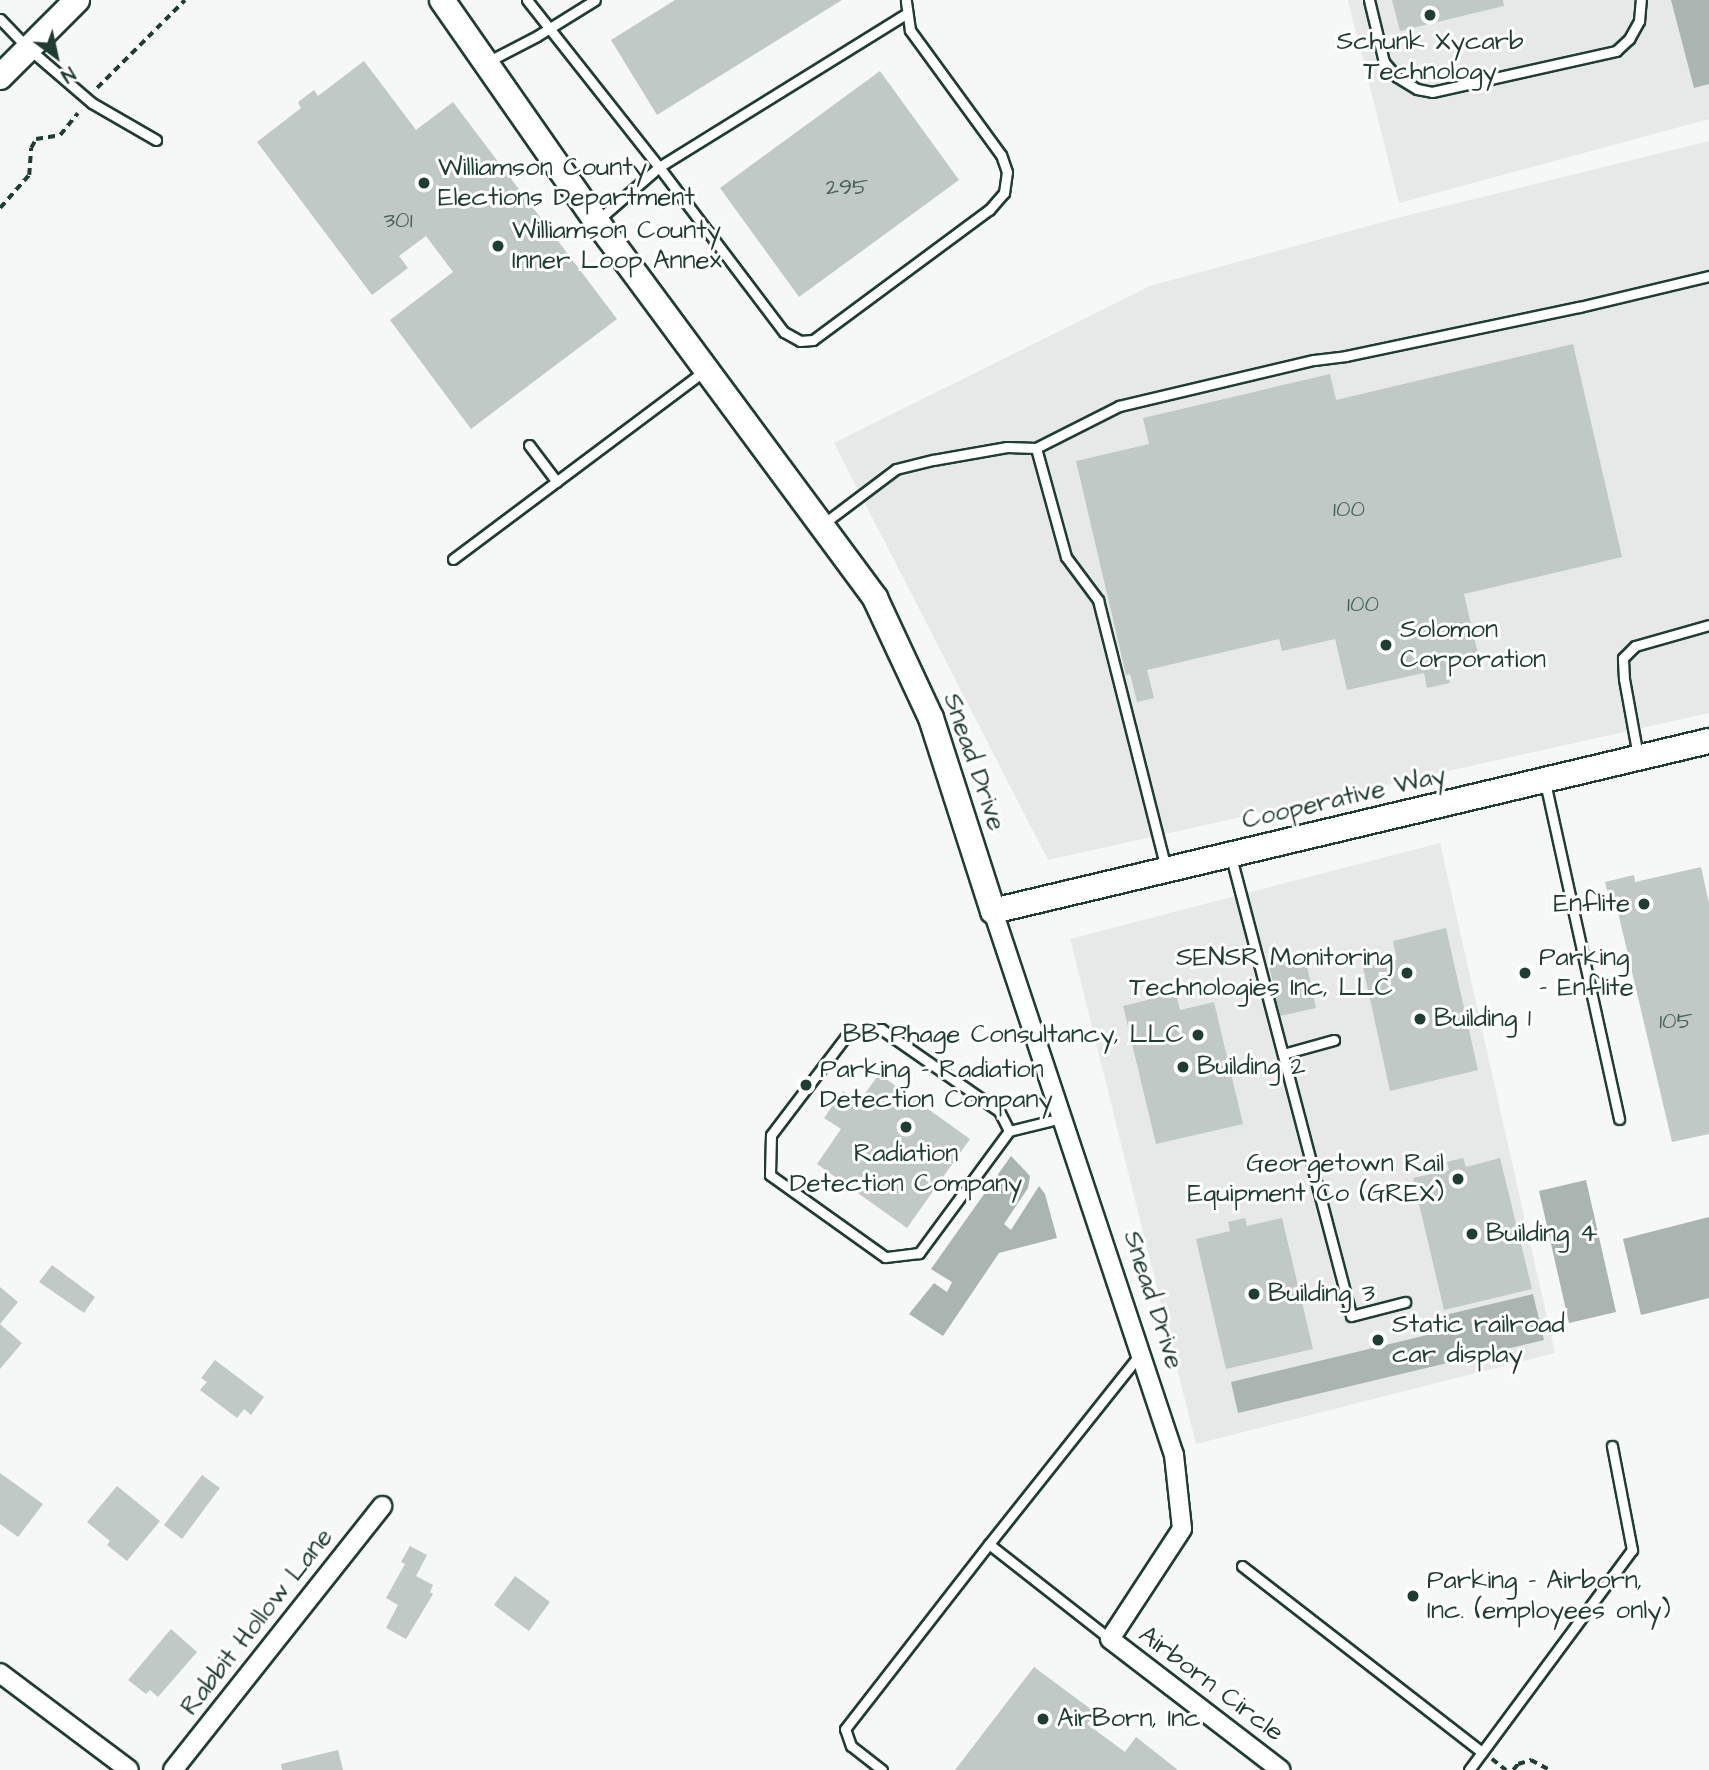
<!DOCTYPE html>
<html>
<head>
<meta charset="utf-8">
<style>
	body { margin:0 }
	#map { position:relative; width:1709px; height:1770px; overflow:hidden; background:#f6f7f7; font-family:"Architects Daughter",sans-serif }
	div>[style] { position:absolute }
	.built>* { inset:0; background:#e6e9e8 }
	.water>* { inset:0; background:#aab5b1 }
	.building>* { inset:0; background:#c0c9c6 }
	.path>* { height:3.5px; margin-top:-1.75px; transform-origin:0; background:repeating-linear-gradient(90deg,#1f3d34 0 7px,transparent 0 12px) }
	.roads { filter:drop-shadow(2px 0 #1f3d34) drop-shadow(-2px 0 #1f3d34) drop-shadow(0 2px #1f3d34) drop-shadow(0 -2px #1f3d34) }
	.lane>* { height:9px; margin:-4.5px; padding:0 4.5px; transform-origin:4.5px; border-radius:4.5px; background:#fff }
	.street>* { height:18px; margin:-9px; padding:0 9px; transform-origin:9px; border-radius:9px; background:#fff }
	.secondary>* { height:24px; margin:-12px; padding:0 12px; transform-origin:12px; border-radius:12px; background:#fff }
	.dots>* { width:19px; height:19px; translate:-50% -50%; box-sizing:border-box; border:4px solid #fff; border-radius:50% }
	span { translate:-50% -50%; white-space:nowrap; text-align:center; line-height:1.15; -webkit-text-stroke:6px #fff; paint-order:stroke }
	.number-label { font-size:23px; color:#476058 }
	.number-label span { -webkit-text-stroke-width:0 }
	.poi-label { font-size:26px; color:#1f3d34 }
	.left { translate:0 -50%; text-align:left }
	.right { translate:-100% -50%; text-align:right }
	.street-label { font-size:26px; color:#1f3d34 }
	.north { position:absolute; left:21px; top:21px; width:70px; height:70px; -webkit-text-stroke:5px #fff; paint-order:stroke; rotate:147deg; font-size:19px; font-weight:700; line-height:28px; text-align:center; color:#1f3d34 }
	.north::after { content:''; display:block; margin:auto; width:24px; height:32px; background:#1f3d34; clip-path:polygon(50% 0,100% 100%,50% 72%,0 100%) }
</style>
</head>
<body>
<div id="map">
	<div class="built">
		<i style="clip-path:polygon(1348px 0,1709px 0,1709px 119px,1399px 203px)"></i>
		<i style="clip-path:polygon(1709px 141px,1709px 713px,1048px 860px,834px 443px,1150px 286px,1401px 217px)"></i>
		<i style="clip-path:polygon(1440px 843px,1555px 1353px,1196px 1444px,1070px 939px)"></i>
	</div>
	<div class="water">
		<i style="clip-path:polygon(1671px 0,1709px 0,1709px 84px,1694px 88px)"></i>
		<i style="clip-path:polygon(1011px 1156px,1030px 1176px,1028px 1188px,1004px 1224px,1011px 1230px,1039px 1186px,1045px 1194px,1057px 1238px,999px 1253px,943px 1336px,909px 1314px,934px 1283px,947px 1292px,952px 1282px,931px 1269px)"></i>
		<i style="clip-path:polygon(1586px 1180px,1616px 1312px,1569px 1323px,1539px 1191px)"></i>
		<i style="clip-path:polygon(1709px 1217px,1709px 1298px,1641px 1315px,1623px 1239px)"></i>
		<i style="clip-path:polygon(1533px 1294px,1544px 1340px,1238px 1413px,1231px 1382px,1448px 1330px,1445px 1315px)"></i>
	</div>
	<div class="building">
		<i style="clip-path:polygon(675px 0,842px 0,657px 115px,611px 40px)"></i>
		<i style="clip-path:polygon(1392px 0,1503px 0,1504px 6px,1400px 31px)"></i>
		<i style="clip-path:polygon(364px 61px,416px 130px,453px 102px,617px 319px,471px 429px,390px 320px,453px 272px,426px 236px,399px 256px,408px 268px,372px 295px,257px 142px,301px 108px,298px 102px,314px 90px,318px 96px)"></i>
		<i style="clip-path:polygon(880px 71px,959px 180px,799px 297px,720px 188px)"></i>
		<i style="clip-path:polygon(1573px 344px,1622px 557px,1464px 594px,1479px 658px,1446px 666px,1450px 683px,1427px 688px,1424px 673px,1347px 690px,1335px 639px,1282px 651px,1279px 639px,1147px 670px,1154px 698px,1137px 702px,1130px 674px,1126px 675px,1076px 461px,1149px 444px,1143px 418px,1330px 374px,1336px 400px)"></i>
		<i style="clip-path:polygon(1701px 867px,1709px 903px,1709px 1134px,1672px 1142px,1617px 908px,1612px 909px,1605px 882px,1634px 875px,1635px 882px)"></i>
		<i style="clip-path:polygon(1446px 928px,1478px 1070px,1390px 1091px,1363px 967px,1397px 960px,1393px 941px)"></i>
		<i style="clip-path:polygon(1305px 957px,1316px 1008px,1280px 1016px,1269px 965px)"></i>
		<i style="clip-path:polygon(1176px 993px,1180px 1010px,1214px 1002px,1243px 1124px,1156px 1144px,1123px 1006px)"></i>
		<i style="clip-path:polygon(879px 1074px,970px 1139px,907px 1228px,817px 1164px,841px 1129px,824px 1118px,843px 1091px,859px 1102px)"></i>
		<i style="clip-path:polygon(1463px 1158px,1466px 1167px,1500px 1158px,1532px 1289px,1444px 1310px,1413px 1178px,1449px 1170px,1447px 1162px)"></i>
		<i style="clip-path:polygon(1245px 1218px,1247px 1226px,1282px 1218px,1313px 1349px,1226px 1369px,1196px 1239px,1230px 1231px,1228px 1222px)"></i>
		<i style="clip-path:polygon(52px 1265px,95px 1297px,84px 1313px,39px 1282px)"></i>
		<i style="clip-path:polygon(0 1287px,18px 1302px,0 1324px)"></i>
		<i style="clip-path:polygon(0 1324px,22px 1343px,0 1369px)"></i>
		<i style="clip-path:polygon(215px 1360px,264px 1397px,251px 1415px,244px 1409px,237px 1418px,200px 1390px,207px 1382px,201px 1378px)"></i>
		<i style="clip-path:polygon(0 1473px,43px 1504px,18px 1537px,0 1524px)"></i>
		<i style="clip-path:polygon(202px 1475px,220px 1488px,182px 1539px,164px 1525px)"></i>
		<i style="clip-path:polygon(117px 1486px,160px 1521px,127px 1561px,107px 1545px,110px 1541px,87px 1522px)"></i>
		<i style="clip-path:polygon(410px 1546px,427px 1555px,416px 1576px,433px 1585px,430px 1592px,433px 1594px,406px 1639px,386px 1628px,398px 1605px,386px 1598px,405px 1564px,401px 1562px)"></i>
		<i style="clip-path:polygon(515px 1576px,550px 1602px,529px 1631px,494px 1605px)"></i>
		<i style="clip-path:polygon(171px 1629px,197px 1652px,158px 1697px,150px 1690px,146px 1694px,128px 1680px)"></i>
		<i style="clip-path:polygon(1034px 1667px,1096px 1713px,1087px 1724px,1125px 1752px,1136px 1737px,1178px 1770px,955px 1770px)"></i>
		<i style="clip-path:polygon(338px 1750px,343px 1770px,282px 1770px,281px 1764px)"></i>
	</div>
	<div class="path">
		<i style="left:97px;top:88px;width:124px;rotate:-45deg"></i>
		<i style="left:0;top:208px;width:44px;rotate:-48.7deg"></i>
		<i style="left:29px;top:175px;width:27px;rotate:-86deg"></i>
		<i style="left:31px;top:148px;width:10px;rotate:-61deg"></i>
		<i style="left:36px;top:139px;width:24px;rotate:-9deg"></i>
		<i style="left:60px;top:135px;width:28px;rotate:-51deg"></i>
		<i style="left:1492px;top:1759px;width:18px;rotate:38deg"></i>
		<i style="left:1513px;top:1770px;width:8px;rotate:-50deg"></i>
		<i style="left:1518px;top:1764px;width:14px;rotate:-17deg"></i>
		<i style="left:1531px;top:1760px;width:21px;rotate:28deg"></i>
	</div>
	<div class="roads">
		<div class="lane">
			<i style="left:527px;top:0;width:213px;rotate:51.7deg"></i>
			<i style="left:659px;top:167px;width:292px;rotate:-31.8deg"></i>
			<i style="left:1369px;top:0;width:64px;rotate:76.4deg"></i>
			<i style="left:1384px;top:62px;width:20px;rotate:49deg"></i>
			<i style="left:1397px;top:77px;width:23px;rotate:31deg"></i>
			<i style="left:1417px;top:89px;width:15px;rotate:11deg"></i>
			<i style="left:1432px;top:92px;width:189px;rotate:-12.6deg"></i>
			<i style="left:1616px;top:51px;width:18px;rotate:-43deg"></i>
			<i style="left:1629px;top:39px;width:21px;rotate:-61deg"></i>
			<i style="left:1639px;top:21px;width:21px;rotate:-85deg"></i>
			<i style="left:0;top:19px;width:40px;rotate:46deg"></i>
			<i style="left:28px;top:48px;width:84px;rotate:40.7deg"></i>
			<i style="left:92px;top:103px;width:74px;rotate:30deg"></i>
			<i style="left:487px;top:62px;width:56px;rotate:-27.5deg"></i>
			<i style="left:537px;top:36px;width:68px;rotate:-31.8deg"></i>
			<i style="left:598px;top:220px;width:81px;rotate:-41deg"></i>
			<i style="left:659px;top:167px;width:207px;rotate:52.9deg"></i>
			<i style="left:784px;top:332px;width:18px;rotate:29deg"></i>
			<i style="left:800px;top:341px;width:13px;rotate:-4deg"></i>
			<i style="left:813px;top:340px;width:219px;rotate:-36.5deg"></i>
			<i style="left:989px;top:210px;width:23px;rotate:-49deg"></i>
			<i style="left:1004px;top:193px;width:21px;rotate:-82deg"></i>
			<i style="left:1007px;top:172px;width:18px;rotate:-109deg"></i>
			<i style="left:1001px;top:155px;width:155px;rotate:-126.1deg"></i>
			<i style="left:910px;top:30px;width:30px;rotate:-98deg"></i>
			<i style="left:529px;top:445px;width:46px;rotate:52.9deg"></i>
			<i style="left:1036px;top:448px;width:93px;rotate:-26.8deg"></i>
			<i style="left:1119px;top:406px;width:200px;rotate:-13.3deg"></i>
			<i style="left:1314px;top:360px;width:32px;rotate:-7deg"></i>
			<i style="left:1346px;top:356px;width:238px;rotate:-11.9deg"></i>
			<i style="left:1579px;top:307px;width:134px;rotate:-13.4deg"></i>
			<i style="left:823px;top:524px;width:91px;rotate:-37deg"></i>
			<i style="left:896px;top:469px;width:38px;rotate:-14deg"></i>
			<i style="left:933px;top:460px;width:75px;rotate:-10deg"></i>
			<i style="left:1007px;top:447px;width:29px;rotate:2deg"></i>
			<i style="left:1036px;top:448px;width:113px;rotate:74.6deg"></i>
			<i style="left:1066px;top:557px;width:54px;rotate:53.3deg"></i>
			<i style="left:1098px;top:600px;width:277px;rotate:75.8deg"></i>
			<i style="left:453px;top:559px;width:316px;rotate:-36.8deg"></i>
			<i style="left:1638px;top:756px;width:78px;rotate:-100.3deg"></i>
			<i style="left:1624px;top:679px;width:21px;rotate:-93deg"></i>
			<i style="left:1623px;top:658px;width:17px;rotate:-45deg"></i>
			<i style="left:1635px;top:646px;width:77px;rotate:-15.8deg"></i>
			<i style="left:1545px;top:782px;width:345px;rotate:77.6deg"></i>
			<i style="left:1231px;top:857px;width:474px;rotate:75.3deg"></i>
			<i style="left:1351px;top:1316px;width:56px;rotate:-14.5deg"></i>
			<i style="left:1283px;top:1054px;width:53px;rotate:-15.4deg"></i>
			<i style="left:1009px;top:1131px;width:152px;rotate:126.4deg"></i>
			<i style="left:919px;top:1253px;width:34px;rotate:173deg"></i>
			<i style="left:885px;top:1257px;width:141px;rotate:-144.5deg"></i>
			<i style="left:770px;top:1175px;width:40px;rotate:-88.6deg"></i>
			<i style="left:771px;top:1135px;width:126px;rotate:-52.8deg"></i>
			<i style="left:847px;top:1035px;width:35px;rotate:-10deg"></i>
			<i style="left:881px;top:1029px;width:144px;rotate:34.8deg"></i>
			<i style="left:999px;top:1111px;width:22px;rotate:63deg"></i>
			<i style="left:1009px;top:1131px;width:55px;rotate:-13.8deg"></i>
			<i style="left:1242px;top:1566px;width:304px;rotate:37.8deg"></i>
			<i style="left:1110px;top:1639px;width:154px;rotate:-141.9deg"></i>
			<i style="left:989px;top:1544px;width:243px;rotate:-51.5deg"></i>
			<i style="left:882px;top:1770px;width:39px;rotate:-142deg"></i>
			<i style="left:851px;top:1746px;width:18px;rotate:-109deg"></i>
			<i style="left:845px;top:1729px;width:234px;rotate:-52.1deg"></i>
			<i style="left:1469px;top:1770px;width:274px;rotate:-53.5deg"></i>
			<i style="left:1632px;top:1550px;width:106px;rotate:-100.9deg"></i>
		</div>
		<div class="street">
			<i style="left:993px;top:911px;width:573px;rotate:71.6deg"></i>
			<i style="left:1174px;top:1455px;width:74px;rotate:83.8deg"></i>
			<i style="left:1182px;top:1529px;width:131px;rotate:123.2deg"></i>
			<i style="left:1110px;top:1639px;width:215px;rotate:37.5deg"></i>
			<i style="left:0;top:1673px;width:161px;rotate:36.9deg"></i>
			<i style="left:173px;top:1770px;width:337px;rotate:-51.6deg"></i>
		</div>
		<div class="secondary">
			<i style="left:442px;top:0;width:271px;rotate:55.1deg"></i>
			<i style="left:597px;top:222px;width:468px;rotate:53.5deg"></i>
			<i style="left:875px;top:598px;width:132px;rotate:65deg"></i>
			<i style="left:931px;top:718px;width:203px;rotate:72.2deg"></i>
			<i style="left:993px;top:911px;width:736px;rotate:-13.36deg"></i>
			<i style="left:0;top:77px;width:109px;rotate:-45deg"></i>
		</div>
	</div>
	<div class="dots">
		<i style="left:1430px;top:15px;background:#1f3d34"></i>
		<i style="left:424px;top:183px;background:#1f3d34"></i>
		<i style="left:498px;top:246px;background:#1f3d34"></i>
		<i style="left:1386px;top:645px;background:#1f3d34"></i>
		<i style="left:1644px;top:904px;background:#1f3d34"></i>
		<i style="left:1407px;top:973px;background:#1f3d34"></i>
		<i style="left:1525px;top:973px;background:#1f3d34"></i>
		<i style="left:1420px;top:1019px;background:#1f3d34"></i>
		<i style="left:1198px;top:1035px;background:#1f3d34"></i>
		<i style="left:1183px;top:1067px;background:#1f3d34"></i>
		<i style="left:806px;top:1085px;background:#1f3d34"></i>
		<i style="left:906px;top:1127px;background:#1f3d34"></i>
		<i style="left:1458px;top:1179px;background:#1f3d34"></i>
		<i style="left:1472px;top:1234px;background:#1f3d34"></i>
		<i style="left:1254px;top:1294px;background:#1f3d34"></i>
		<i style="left:1378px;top:1340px;background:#1f3d34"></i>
		<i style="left:1413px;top:1596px;background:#1f3d34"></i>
		<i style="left:1043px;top:1719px;background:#1f3d34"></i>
	</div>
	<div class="number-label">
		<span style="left:847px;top:187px">295</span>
		<span style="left:398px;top:220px">301</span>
		<span style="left:1349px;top:509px">100</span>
		<span style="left:1363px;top:604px">100</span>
		<span style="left:1676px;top:1021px">105</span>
	</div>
	<div class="poi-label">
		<span style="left:1430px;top:57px">Schunk Xycarb<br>Technology</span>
		<span class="left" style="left:438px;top:183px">Williamson County<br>Elections Department</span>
		<span class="left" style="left:512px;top:246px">Williamson County<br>Inner Loop Annex</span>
		<span class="left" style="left:1400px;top:645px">Solomon<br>Corporation</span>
		<span class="right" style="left:1630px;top:904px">Enflite</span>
		<span class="right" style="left:1393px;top:973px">SENSR Monitoring<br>Technologies Inc, LLC</span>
		<span class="left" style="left:1539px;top:973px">Parking<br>- Enflite</span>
		<span class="left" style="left:1434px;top:1019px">Building 1</span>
		<span class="right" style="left:1184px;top:1035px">BB Phage Consultancy, LLC</span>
		<span class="left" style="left:1197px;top:1067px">Building 2</span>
		<span class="left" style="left:820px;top:1085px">Parking - Radiation<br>Detection Company</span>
		<span style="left:906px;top:1169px">Radiation<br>Detection Company</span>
		<span class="right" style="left:1444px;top:1179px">Georgetown Rail<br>Equipment Co (GREX)</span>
		<span class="left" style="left:1486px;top:1234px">Building 4</span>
		<span class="left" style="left:1268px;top:1294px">Building 3</span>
		<span class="left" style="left:1392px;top:1340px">Static railroad<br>car display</span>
		<span class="left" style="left:1427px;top:1596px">Parking - Airborn,<br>Inc. (employees only)</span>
		<span class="left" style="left:1057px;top:1719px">AirBorn, Inc</span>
	</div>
	<div class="street-label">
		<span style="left:974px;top:762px;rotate:71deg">Snead Drive</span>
		<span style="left:1344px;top:798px;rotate:-13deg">Cooperative Way</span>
		<span style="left:1153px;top:1300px;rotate:72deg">Snead Drive</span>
		<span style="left:257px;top:1622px;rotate:-52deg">Rabbit Hollow Lane</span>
		<span style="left:1211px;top:1684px;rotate:37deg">Airborn Circle</span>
	</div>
	<div class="north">N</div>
</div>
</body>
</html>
